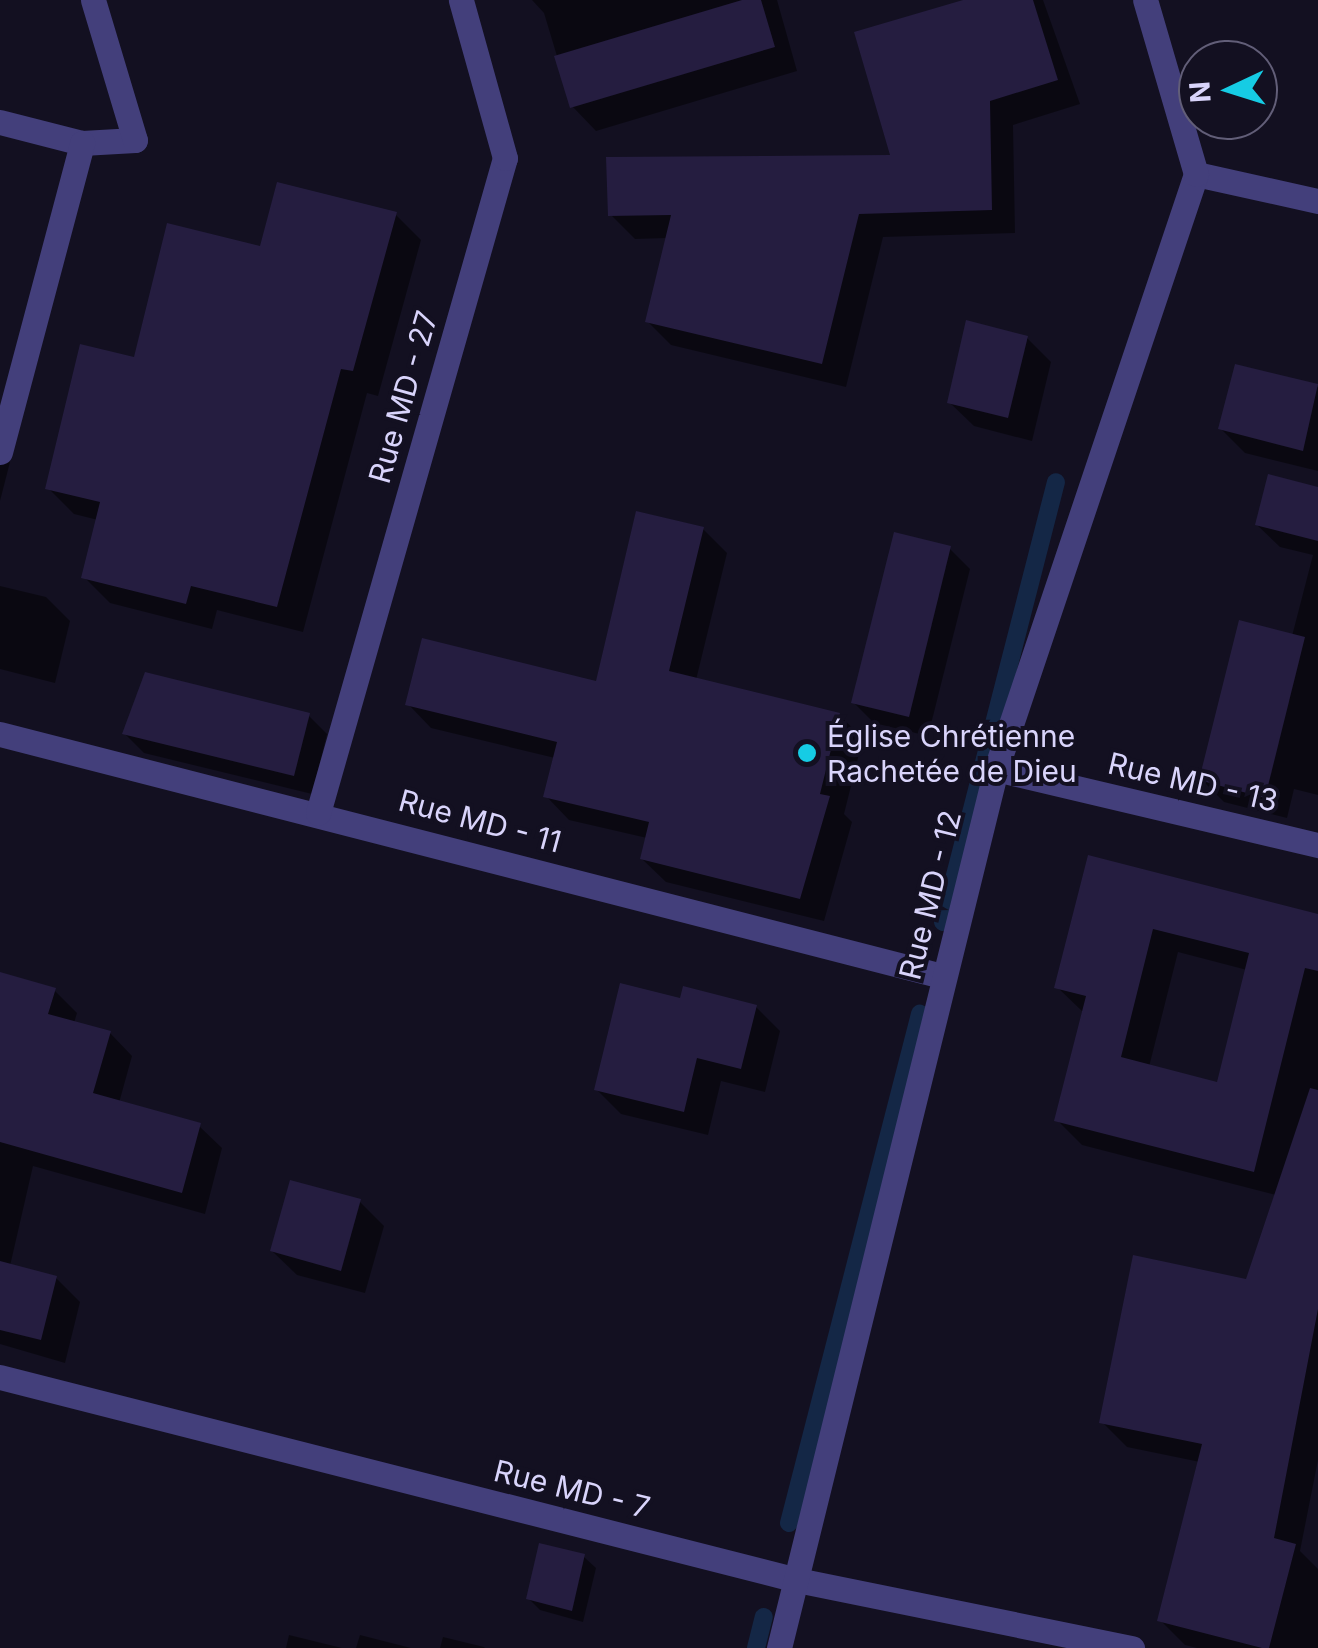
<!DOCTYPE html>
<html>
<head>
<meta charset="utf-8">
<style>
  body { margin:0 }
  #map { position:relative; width:1318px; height:1648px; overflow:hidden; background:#131021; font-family:Inter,sans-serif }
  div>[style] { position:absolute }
  .shadow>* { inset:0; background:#0007 }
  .stream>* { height:18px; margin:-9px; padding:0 9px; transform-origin:9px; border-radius:9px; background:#142746 }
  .building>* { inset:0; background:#251d40 }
  .street>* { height:25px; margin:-12.5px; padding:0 12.5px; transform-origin:12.5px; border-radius:12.5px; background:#433f7b }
  .dots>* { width:28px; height:28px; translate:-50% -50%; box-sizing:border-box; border:5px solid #131021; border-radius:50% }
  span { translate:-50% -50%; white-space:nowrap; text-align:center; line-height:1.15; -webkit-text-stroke:8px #131021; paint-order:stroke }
  .street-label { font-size:30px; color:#d9d4fb }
  .poi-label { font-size:30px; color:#d9d4fb }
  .left { translate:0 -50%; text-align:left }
  .north { position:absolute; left:1178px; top:40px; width:100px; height:100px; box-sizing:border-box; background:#131021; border:2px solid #625e78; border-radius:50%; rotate:266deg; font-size:28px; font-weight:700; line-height:40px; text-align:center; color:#d9d4fb }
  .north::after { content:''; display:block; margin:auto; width:35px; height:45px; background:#16cce4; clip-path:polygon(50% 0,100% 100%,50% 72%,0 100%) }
</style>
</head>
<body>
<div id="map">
  <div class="shadow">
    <div style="clip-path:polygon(532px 0,777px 0,797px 71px,596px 131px,572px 106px,544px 13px)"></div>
    <div style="clip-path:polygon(972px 0,1043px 0,1080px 104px,1013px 125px,1015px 233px,883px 237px,846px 387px,671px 345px,647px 321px,667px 238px,635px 239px,611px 215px,894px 158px)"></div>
    <div style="clip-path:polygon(395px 214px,421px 240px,378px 396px,367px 393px,303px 632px,217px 610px,212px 629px,110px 603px,84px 577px,98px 520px,74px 514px,48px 488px,136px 360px,262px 249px)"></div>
    <div style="clip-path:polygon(1027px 338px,1051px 362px,1032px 441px,974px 426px,949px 402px)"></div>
    <div style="clip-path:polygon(1236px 367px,1318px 387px,1318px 471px,1245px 453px,1221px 429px)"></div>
    <div style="clip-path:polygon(0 452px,10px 462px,0 501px)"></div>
    <div style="clip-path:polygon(1318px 489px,1318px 795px,1294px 789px,1287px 818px,1224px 802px,1202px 780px,1292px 636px,1313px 555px,1280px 547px,1257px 525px)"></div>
    <div style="clip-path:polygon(703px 529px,727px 553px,696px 680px,839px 715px,863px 738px,844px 814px,852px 822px,824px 921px,666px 882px,642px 859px,647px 838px,569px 820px,546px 796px,555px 758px,431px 728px,408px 704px,597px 684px)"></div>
    <div style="clip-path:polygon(949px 548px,970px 569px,928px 736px,874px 723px,854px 703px)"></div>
    <div style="clip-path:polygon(0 586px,46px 597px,70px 621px,55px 683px,0 669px)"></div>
    <div style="clip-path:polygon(308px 715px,327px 734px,312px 794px,144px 753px,125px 734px)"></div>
    <div style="clip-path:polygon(evenodd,1090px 858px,1318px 917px,1318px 1460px,1300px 1551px,1318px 1569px,1318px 1648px,1197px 1648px,1185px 1645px,1160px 1620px,1200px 1462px,1127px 1447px,1102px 1422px,1247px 1282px,1276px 1195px,1082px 1145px,1057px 1120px,1084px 1013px,1057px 987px,1090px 858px,1178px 952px,1247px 970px,1219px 1085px,1149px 1067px,1178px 952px)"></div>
    <div style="clip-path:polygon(0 974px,54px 990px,77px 1013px,74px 1023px,110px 1033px,132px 1056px,119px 1103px,199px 1126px,222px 1148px,205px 1214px,33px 1166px,10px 1266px,56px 1278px,80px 1302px,65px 1363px,0 1344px)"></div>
    <div style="clip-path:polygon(682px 1001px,756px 1007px,780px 1031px,765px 1092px,721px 1081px,708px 1135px,621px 1114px,596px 1089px)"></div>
    <div style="clip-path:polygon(360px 1202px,384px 1226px,365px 1293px,297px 1275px,272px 1251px)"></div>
    <div style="clip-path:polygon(584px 1557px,596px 1568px,583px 1622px,540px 1610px,528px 1598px)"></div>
    <div style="clip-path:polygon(289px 1635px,342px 1648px,286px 1648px)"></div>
    <div style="clip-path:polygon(360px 1635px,411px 1648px,356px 1648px)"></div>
    <div style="clip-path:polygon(443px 1637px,484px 1647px,485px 1648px,440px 1648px)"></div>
  </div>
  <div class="stream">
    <div style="left:943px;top:922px;width:454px;rotate:-75.6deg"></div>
    <div style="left:789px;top:1523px;width:526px;rotate:-75.57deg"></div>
    <div style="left:756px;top:1648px;width:32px;rotate:-76deg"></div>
  </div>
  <div class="building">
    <div style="clip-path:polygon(742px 0,761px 0,775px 47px,570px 108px,554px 56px)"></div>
    <div style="clip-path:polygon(963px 0,1033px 0,1058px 80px,990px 101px,992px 210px,859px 214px,822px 364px,645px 322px,671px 215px,608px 216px,606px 157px,890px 155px,854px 32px)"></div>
    <div style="clip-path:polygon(277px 182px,397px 212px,353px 371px,341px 369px,277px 607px,191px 586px,186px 604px,81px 578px,100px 502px,45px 489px,80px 344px,134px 357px,167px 223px,260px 246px)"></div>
    <div style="clip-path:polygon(966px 320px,1028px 336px,1008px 418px,947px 403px)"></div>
    <div style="clip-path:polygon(1235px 364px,1318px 384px,1303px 451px,1218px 429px)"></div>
    <div style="clip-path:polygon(1268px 474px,1318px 487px,1318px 541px,1255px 525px)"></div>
    <div style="clip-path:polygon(636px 511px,704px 527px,669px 671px,840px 713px,820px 794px,830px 796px,800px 899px,640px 859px,649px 822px,543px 797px,557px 742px,405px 705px,422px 638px,596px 681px)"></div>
    <div style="clip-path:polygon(894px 532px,951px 546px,909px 717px,851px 703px)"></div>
    <div style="clip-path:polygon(1239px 620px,1305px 637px,1265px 798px,1199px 780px)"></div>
    <div style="clip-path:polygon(145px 672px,310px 713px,294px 776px,122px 734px)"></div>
    <div style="clip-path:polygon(evenodd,1088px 855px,1318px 914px,1318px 971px,1305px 968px,1254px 1172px,1054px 1121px,1086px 996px,1054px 988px,1088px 855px,1153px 929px,1249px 953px,1217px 1082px,1121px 1057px,1153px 929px)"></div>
    <div style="clip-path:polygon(0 972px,56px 988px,48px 1014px,111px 1031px,93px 1093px,201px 1123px,182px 1193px,0 1142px)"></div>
    <div style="clip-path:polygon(620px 983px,680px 998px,683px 986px,757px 1005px,741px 1069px,697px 1058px,684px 1112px,594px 1090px)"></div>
    <div style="clip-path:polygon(1310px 1088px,1318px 1090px,1318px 1309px,1274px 1538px,1296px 1544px,1269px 1648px,1262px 1648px,1157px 1621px,1202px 1444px,1099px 1423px,1133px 1255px,1246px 1279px)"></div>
    <div style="clip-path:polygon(290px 1180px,361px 1199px,341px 1271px,270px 1251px)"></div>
    <div style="clip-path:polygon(0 1261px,57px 1276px,41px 1340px,0 1330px)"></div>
    <div style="clip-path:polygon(539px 1543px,585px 1554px,572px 1611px,526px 1599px)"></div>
  </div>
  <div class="street">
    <div style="left:0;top:122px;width:85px;rotate:14.4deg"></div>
    <div style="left:82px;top:143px;width:53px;rotate:-3.2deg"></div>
    <div style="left:135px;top:140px;width:146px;rotate:-106.7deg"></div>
    <div style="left:1196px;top:174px;width:125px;rotate:12.5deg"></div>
    <div style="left:0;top:452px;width:320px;rotate:-75.1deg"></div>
    <div style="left:0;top:734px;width:973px;rotate:14.41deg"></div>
    <div style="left:996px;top:769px;width:331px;rotate:13.3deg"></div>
    <div style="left:318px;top:813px;width:681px;rotate:-74.07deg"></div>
    <div style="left:505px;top:158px;width:164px;rotate:-105.6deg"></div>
    <div style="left:0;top:1377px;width:822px;rotate:14.29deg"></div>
    <div style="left:797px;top:1580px;width:342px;rotate:11.5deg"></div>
    <div style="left:779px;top:1648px;width:905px;rotate:-76.13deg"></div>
    <div style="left:996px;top:769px;width:628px;rotate:-71.42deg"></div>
    <div style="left:1196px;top:174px;width:181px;rotate:-106.3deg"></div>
  </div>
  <div class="dots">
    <div style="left:807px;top:753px;background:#16cce4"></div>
  </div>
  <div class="street-label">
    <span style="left:403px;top:397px;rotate:-74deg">Rue MD - 27</span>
    <span style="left:1193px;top:782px;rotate:13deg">Rue MD - 13</span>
    <span style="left:480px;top:821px;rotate:15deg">Rue MD - 11</span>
    <span style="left:930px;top:895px;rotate:-76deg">Rue MD - 12</span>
    <span style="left:572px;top:1489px;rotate:14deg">Rue MD - 7</span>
  </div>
  <div class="poi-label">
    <span class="left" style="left:827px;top:753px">Église Chrétienne<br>Rachetée de Dieu</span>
  </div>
  <div class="north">N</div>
</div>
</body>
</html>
